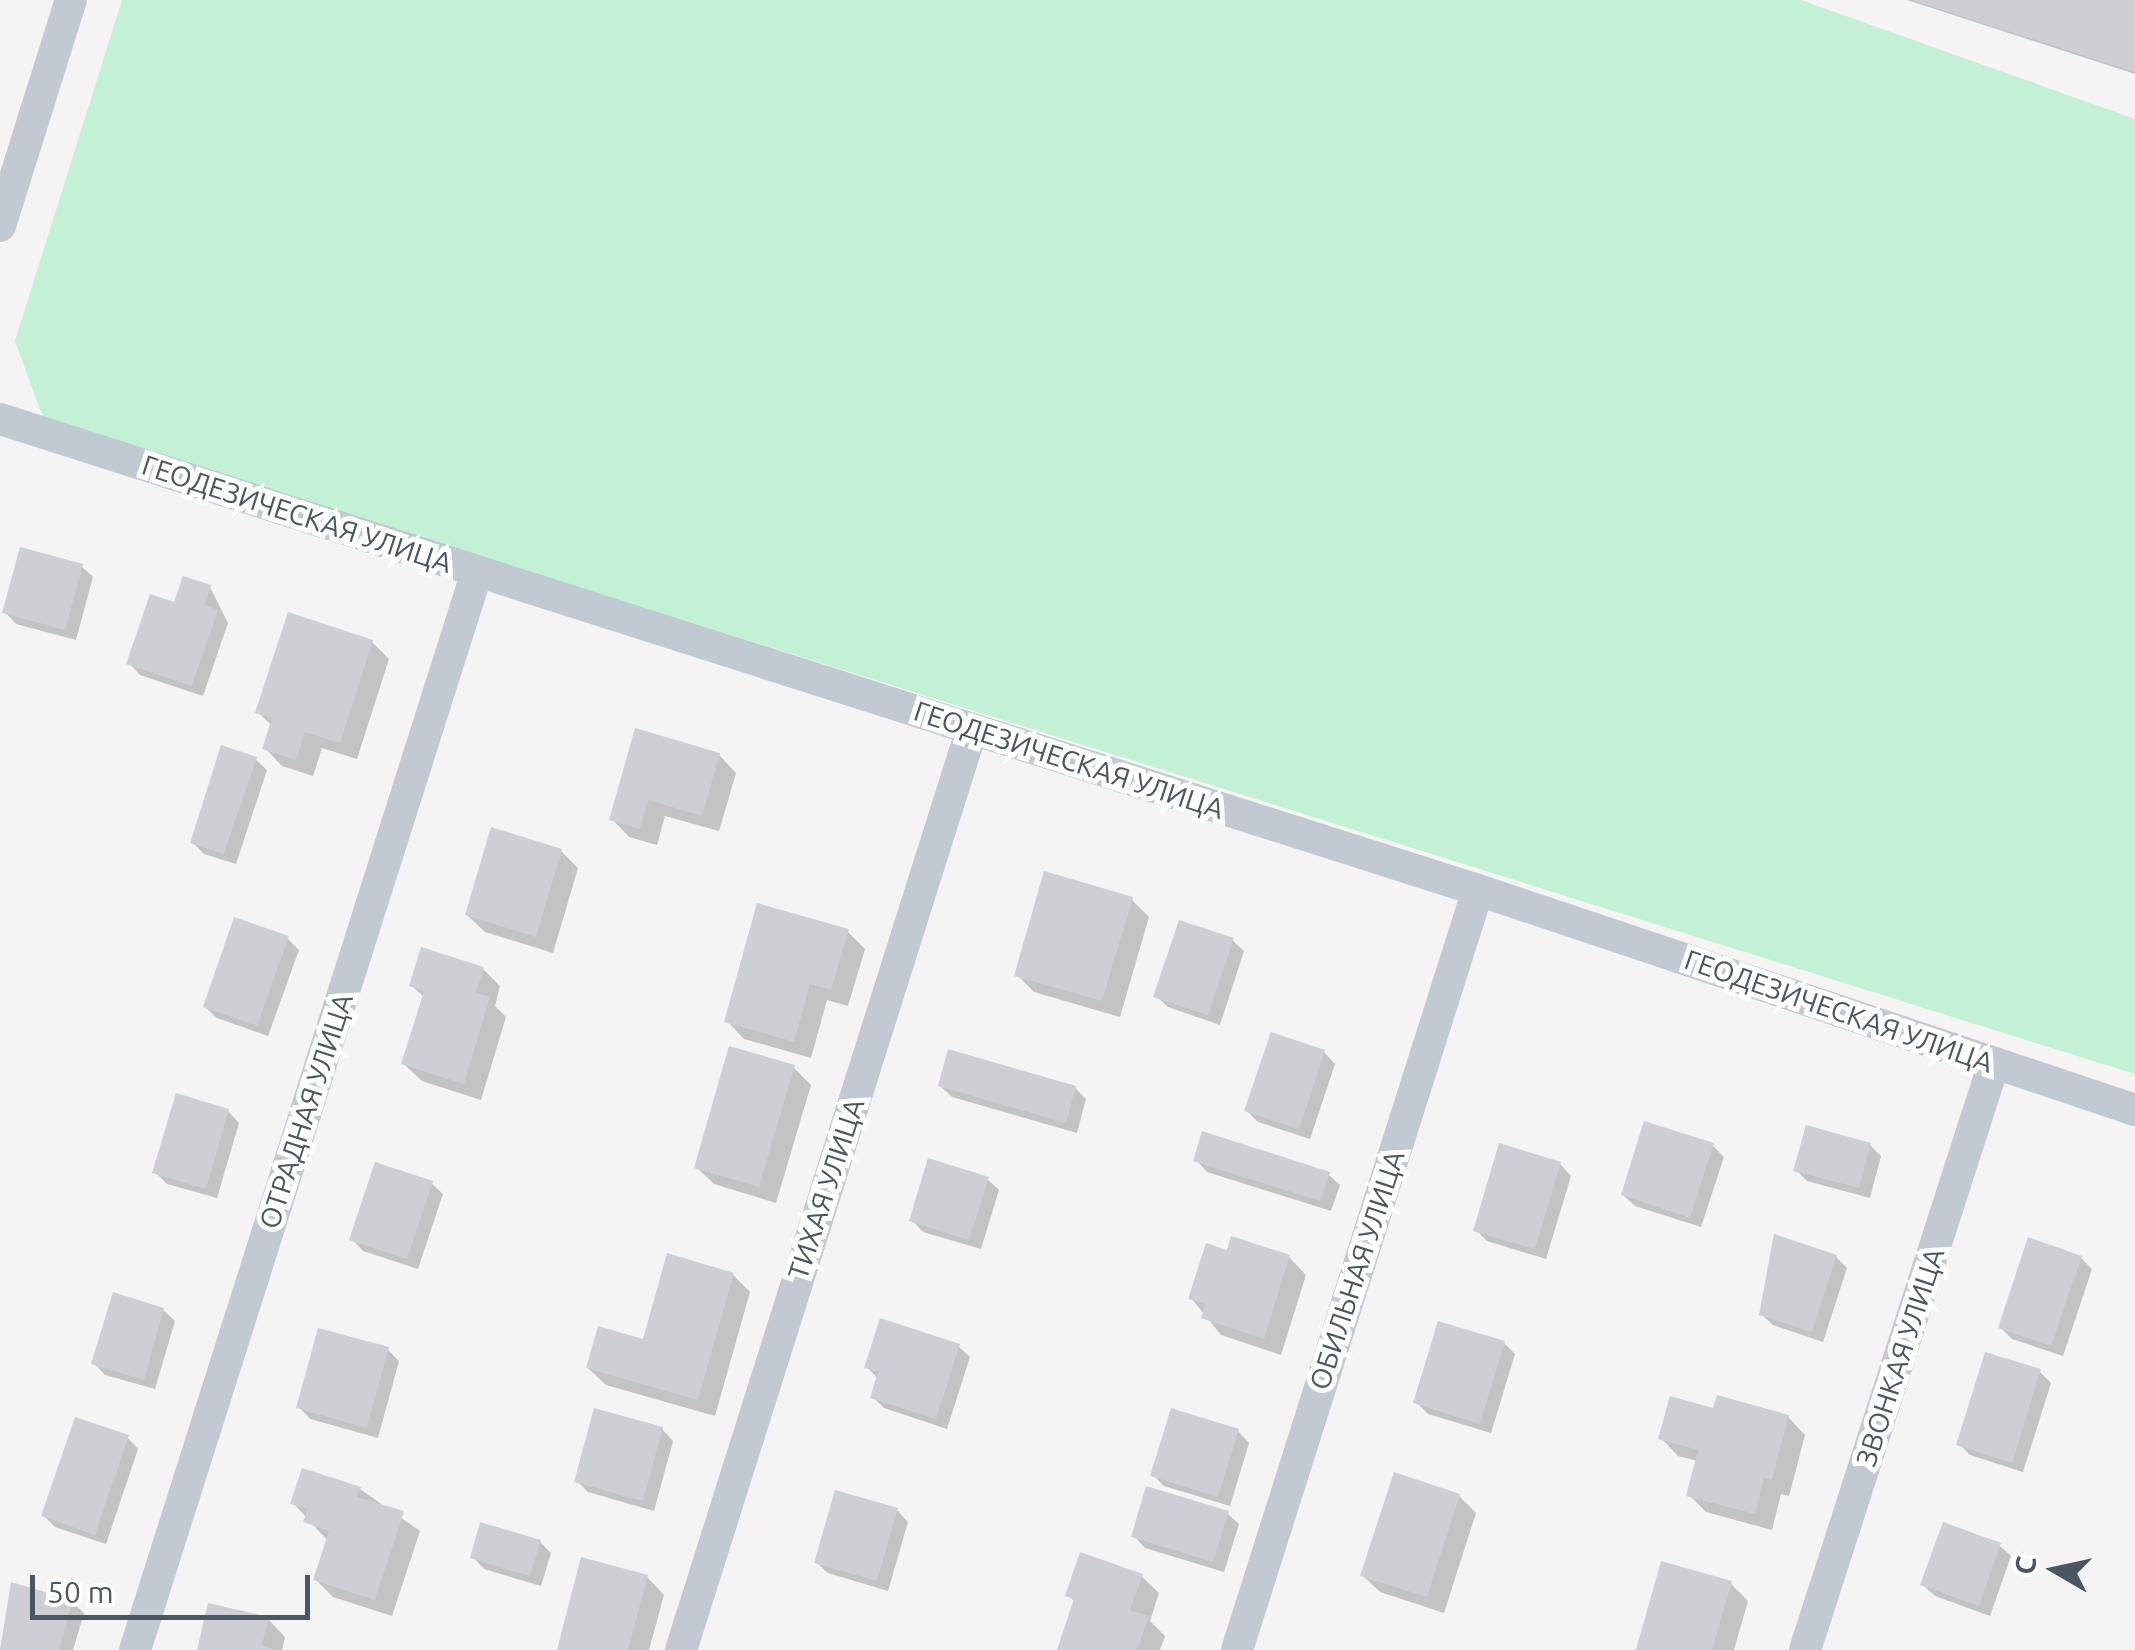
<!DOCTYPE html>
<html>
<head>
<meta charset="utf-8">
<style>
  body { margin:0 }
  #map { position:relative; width:2135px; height:1650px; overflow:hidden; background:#f5f3f3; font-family:Ubuntu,sans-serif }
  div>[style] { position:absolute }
  .green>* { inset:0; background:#c3f1d5 }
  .shadow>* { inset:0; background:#0003 }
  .building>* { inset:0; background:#cdcfd5 }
  .street>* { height:32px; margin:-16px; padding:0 16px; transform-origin:16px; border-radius:16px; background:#c1cad2 }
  span { translate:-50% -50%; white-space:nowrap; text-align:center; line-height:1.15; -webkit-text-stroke:10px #fff; paint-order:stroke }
  .street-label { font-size:28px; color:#4a5661 }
  .north { position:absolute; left:2005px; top:1520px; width:100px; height:100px; -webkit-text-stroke:8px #fff; paint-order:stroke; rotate:279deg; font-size:28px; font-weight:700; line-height:40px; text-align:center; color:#4a5661 }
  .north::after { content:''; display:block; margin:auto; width:35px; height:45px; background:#4a5661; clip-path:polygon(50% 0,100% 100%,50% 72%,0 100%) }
  .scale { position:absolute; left:30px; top:1575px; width:280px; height:45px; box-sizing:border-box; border:5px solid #4a5661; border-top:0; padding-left:12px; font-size:30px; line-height:35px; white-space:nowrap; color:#4a5661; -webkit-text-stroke:8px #fff; paint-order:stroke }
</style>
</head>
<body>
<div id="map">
  <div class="green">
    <div style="clip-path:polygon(122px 0,1801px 0,2135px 119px,2135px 1074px,44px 420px,15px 341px)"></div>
  </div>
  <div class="shadow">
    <div style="clip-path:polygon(1907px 0,2135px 0,2135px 74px)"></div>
    <div style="clip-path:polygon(81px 566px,93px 577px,76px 640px,16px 624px,5px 612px)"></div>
    <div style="clip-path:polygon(210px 587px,228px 623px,203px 696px,140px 675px,129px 663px,176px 605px)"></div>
    <div style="clip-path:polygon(372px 642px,389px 659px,357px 759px,322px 748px,313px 776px,282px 766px,265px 748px,272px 726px,258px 712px)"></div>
    <div style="clip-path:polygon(719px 755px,736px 773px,719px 831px,665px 816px,657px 845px,629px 837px,612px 819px)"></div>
    <div style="clip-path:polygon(255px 759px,267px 770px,236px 864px,204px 854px,192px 842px)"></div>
    <div style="clip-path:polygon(561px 851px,578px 868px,553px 953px,485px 932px,467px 915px)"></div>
    <div style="clip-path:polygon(1131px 899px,1149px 917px,1120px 1017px,1034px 992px,1017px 975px)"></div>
    <div style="clip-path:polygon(847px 931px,865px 949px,848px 1006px,827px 1000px,811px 1058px,744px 1039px,727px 1021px)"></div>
    <div style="clip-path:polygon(287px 938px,299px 950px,268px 1036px,217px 1018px,205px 1007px)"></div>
    <div style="clip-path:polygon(1232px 940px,1244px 951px,1220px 1025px,1168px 1007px,1156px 996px)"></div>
    <div style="clip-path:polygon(483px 969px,500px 986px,495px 1006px,506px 1017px,481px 1100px,422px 1081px,404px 1064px,425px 998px,412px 986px)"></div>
    <div style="clip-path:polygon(1324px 1052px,1335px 1064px,1310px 1139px,1258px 1122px,1247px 1111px)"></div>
    <div style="clip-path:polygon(794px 1068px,811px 1085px,776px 1203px,714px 1184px,696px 1167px)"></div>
    <div style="clip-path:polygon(940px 1086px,1075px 1088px,1086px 1099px,1077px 1133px,952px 1097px)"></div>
    <div style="clip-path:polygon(228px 1111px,239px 1123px,217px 1198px,167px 1184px,155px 1172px)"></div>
    <div style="clip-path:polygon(1870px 1145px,1881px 1156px,1870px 1198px,1807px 1181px,1796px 1170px)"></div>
    <div style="clip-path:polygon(1713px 1146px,1724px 1157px,1701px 1227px,1635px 1206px,1623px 1195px)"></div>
    <div style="clip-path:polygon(1196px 1160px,1328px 1174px,1340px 1185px,1331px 1211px,1207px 1172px)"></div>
    <div style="clip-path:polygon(1560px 1164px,1571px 1176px,1546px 1259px,1487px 1241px,1476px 1230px)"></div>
    <div style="clip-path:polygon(987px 1179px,999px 1190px,981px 1249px,923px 1232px,912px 1220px)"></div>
    <div style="clip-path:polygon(431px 1183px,443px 1194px,418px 1269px,363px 1251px,352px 1239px)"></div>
    <div style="clip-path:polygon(1776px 1238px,1836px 1257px,1847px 1268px,1823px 1342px,1773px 1325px,1761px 1314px)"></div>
    <div style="clip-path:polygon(1228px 1253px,1289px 1257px,1306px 1275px,1281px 1355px,1221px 1335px,1191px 1298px)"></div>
    <div style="clip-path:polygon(2081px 1258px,2092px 1269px,2063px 1356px,2012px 1339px,2001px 1328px)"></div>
    <div style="clip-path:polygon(733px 1275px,750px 1292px,715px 1416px,606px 1385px,588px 1368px,645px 1342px)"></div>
    <div style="clip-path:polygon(163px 1310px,175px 1321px,155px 1389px,105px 1375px,94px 1363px)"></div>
    <div style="clip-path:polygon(1504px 1343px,1515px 1354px,1491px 1433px,1428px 1414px,1416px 1402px)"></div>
    <div style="clip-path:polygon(958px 1346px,970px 1357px,947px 1429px,884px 1408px,873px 1397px,878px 1379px,867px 1367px)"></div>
    <div style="clip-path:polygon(388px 1350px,399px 1361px,378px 1438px,310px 1419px,299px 1407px)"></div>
    <div style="clip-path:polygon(2040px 1372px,2051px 1383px,2023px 1472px,1970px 1455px,1959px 1444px)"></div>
    <div style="clip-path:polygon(1715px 1411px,1788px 1417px,1805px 1435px,1789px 1496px,1781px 1494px,1772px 1530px,1706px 1512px,1689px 1495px,1698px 1461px,1678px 1456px,1661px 1438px)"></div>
    <div style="clip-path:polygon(662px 1429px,673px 1441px,654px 1511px,588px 1492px,577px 1481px)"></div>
    <div style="clip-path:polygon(1238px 1431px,1249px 1443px,1230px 1506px,1164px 1486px,1153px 1475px)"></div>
    <div style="clip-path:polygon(127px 1437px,138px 1449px,106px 1544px,55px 1527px,44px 1516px)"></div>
    <div style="clip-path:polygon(360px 1489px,420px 1531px,392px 1616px,333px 1597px,316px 1580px,328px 1541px,293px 1503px)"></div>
    <div style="clip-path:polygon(1459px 1496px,1476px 1513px,1444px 1613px,1380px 1592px,1362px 1575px)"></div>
    <div style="clip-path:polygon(897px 1510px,908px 1522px,888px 1591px,828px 1573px,816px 1562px)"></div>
    <div style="clip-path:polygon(1227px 1513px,1239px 1524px,1224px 1572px,1145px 1548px,1134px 1536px)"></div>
    <div style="clip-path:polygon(540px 1542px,551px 1553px,541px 1586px,484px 1569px,473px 1557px)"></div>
    <div style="clip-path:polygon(1999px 1545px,2011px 1556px,1990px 1616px,1935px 1596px,1923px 1585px)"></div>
    <div style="clip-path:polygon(1141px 1576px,1159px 1593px,1150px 1621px,1165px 1636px,1160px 1650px,1059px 1650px,1076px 1603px,1068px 1595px)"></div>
    <div style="clip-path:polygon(647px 1577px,664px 1595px,649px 1650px,559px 1650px)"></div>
    <div style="clip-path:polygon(1730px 1583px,1748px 1601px,1734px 1650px,1639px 1650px)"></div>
    <div style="clip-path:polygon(13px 1585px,72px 1602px,84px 1613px,73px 1650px,0 1650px)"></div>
    <div style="clip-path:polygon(268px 1619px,285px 1637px,282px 1650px,200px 1650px)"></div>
  </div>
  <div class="building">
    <div style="clip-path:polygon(1915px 0,2135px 0,2135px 72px,1914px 1px)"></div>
    <div style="clip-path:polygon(20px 547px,83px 564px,65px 630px,2px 613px)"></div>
    <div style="clip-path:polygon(183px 576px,211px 585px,205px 605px,218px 610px,192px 686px,126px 664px,150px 594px,174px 602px)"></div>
    <div style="clip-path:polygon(288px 612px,373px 640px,340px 743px,305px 732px,296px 760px,262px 749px,272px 718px,255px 713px)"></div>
    <div style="clip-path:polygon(635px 728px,720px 753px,702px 816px,648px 800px,640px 829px,609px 820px)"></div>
    <div style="clip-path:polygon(221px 745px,257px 757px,224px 854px,190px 843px)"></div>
    <div style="clip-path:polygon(491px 827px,562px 849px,536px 937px,465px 915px)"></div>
    <div style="clip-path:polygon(1044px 871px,1133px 897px,1102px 1001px,1014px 976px)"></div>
    <div style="clip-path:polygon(757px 903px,849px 929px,831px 990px,810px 984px,794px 1042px,724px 1022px)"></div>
    <div style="clip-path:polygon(234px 917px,289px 936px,257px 1026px,203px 1007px)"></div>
    <div style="clip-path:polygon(1179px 920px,1234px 938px,1208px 1015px,1153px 997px)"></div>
    <div style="clip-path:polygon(421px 947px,484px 967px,476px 993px,490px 997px,464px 1084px,401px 1064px,424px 991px,409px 986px)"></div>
    <div style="clip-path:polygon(1271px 1032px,1325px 1050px,1299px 1129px,1244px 1111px)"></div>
    <div style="clip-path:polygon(729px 1046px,795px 1065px,759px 1187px,694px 1168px)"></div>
    <div style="clip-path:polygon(948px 1049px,1076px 1086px,1066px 1123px,938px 1086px)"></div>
    <div style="clip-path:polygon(176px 1093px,229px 1109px,206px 1189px,152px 1173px)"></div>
    <div style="clip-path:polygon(1644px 1121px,1714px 1143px,1690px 1218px,1621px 1195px)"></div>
    <div style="clip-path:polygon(1806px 1125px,1871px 1143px,1859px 1188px,1793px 1171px)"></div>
    <div style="clip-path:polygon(1202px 1131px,1330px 1172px,1320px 1201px,1193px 1161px)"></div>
    <div style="clip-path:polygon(1499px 1143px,1561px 1162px,1535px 1249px,1473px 1231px)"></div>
    <div style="clip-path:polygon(928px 1158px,989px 1177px,969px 1240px,909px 1221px)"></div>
    <div style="clip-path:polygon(375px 1162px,433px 1181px,407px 1259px,349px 1240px)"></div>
    <div style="clip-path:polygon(1774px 1234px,1837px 1255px,1812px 1332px,1759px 1315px)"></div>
    <div style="clip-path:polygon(1231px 1236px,1290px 1255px,1264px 1339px,1201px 1318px,1205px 1304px,1188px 1299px,1206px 1243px,1227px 1250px)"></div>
    <div style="clip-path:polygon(2028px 1237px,2082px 1256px,2051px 1346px,1998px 1328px)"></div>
    <div style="clip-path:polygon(667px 1253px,734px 1273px,698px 1400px,586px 1368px,598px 1326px,643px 1339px)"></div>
    <div style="clip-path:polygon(113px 1292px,164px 1308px,144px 1380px,91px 1364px)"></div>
    <div style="clip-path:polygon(880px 1318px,960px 1344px,936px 1419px,870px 1398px,878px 1372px,864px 1368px)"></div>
    <div style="clip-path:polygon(1438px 1321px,1505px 1341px,1480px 1424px,1413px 1403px)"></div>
    <div style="clip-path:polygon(318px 1328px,389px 1347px,367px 1428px,296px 1408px)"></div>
    <div style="clip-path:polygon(1985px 1352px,2041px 1369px,2012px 1463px,1956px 1445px)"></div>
    <div style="clip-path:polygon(1717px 1395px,1789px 1415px,1772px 1480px,1764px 1478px,1755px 1514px,1686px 1496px,1698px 1450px,1658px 1439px,1670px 1396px,1713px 1408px)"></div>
    <div style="clip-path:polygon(594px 1408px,663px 1427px,643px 1501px,574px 1482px)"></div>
    <div style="clip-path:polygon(1171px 1408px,1239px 1429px,1218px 1497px,1150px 1476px)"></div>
    <div style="clip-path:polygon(75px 1417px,129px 1435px,95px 1535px,41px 1516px)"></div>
    <div style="clip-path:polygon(302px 1468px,361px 1487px,357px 1497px,404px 1511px,375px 1600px,313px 1580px,329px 1531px,303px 1522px,308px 1509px,290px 1504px)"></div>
    <div style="clip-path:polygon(1394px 1472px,1460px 1494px,1427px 1597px,1360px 1576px)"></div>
    <div style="clip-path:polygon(1146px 1486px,1229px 1511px,1213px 1562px,1131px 1537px)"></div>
    <div style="clip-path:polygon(835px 1490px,898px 1508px,877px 1581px,814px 1563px)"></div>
    <div style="clip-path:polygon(480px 1522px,541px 1540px,530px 1576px,470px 1558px)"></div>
    <div style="clip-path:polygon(1943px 1522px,2001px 1543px,1979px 1606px,1920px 1585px)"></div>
    <div style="clip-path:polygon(1080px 1552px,1143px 1574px,1130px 1610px,1149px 1616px,1137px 1650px,1057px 1650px,1074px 1599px,1065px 1596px)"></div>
    <div style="clip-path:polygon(581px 1557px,648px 1575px,628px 1650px,557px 1650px)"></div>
    <div style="clip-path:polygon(1661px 1561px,1732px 1581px,1712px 1650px,1636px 1650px)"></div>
    <div style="clip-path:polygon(11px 1582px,73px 1600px,59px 1650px,0 1650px)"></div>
    <div style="clip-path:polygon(208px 1603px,269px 1617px,262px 1645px,275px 1650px,197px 1650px)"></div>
  </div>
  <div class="street">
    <div style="left:0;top:226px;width:237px;rotate:-72.6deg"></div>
    <div style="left:0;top:419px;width:1551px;rotate:17.68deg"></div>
    <div style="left:1478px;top:890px;width:693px;rotate:18.51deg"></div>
    <div style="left:135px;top:1650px;width:1131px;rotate:-72.4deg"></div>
    <div style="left:681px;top:1650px;width:966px;rotate:-72.47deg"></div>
    <div style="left:1237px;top:1650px;width:797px;rotate:-72.41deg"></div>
    <div style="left:1805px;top:1650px;width:617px;rotate:-72.15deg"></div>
  </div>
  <div class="street-label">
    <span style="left:297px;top:514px;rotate:18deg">ГЕОДЕЗИЧЕСКАЯ УЛИЦА</span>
    <span style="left:1069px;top:760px;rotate:18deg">ГЕОДЕЗИЧЕСКАЯ УЛИЦА</span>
    <span style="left:1839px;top:1011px;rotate:19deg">ГЕОДЕЗИЧЕСКАЯ УЛИЦА</span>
    <span style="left:306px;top:1111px;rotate:-72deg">ОТРАДНАЯ УЛИЦА</span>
    <span style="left:826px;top:1189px;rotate:-72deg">ТИХАЯ УЛИЦА</span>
    <span style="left:1357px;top:1270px;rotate:-72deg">ОБИЛЬНАЯ УЛИЦА</span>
    <span style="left:1900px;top:1357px;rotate:-72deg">ЗВОНКАЯ УЛИЦА</span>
  </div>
  <div class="north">С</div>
  <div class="scale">50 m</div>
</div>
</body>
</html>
